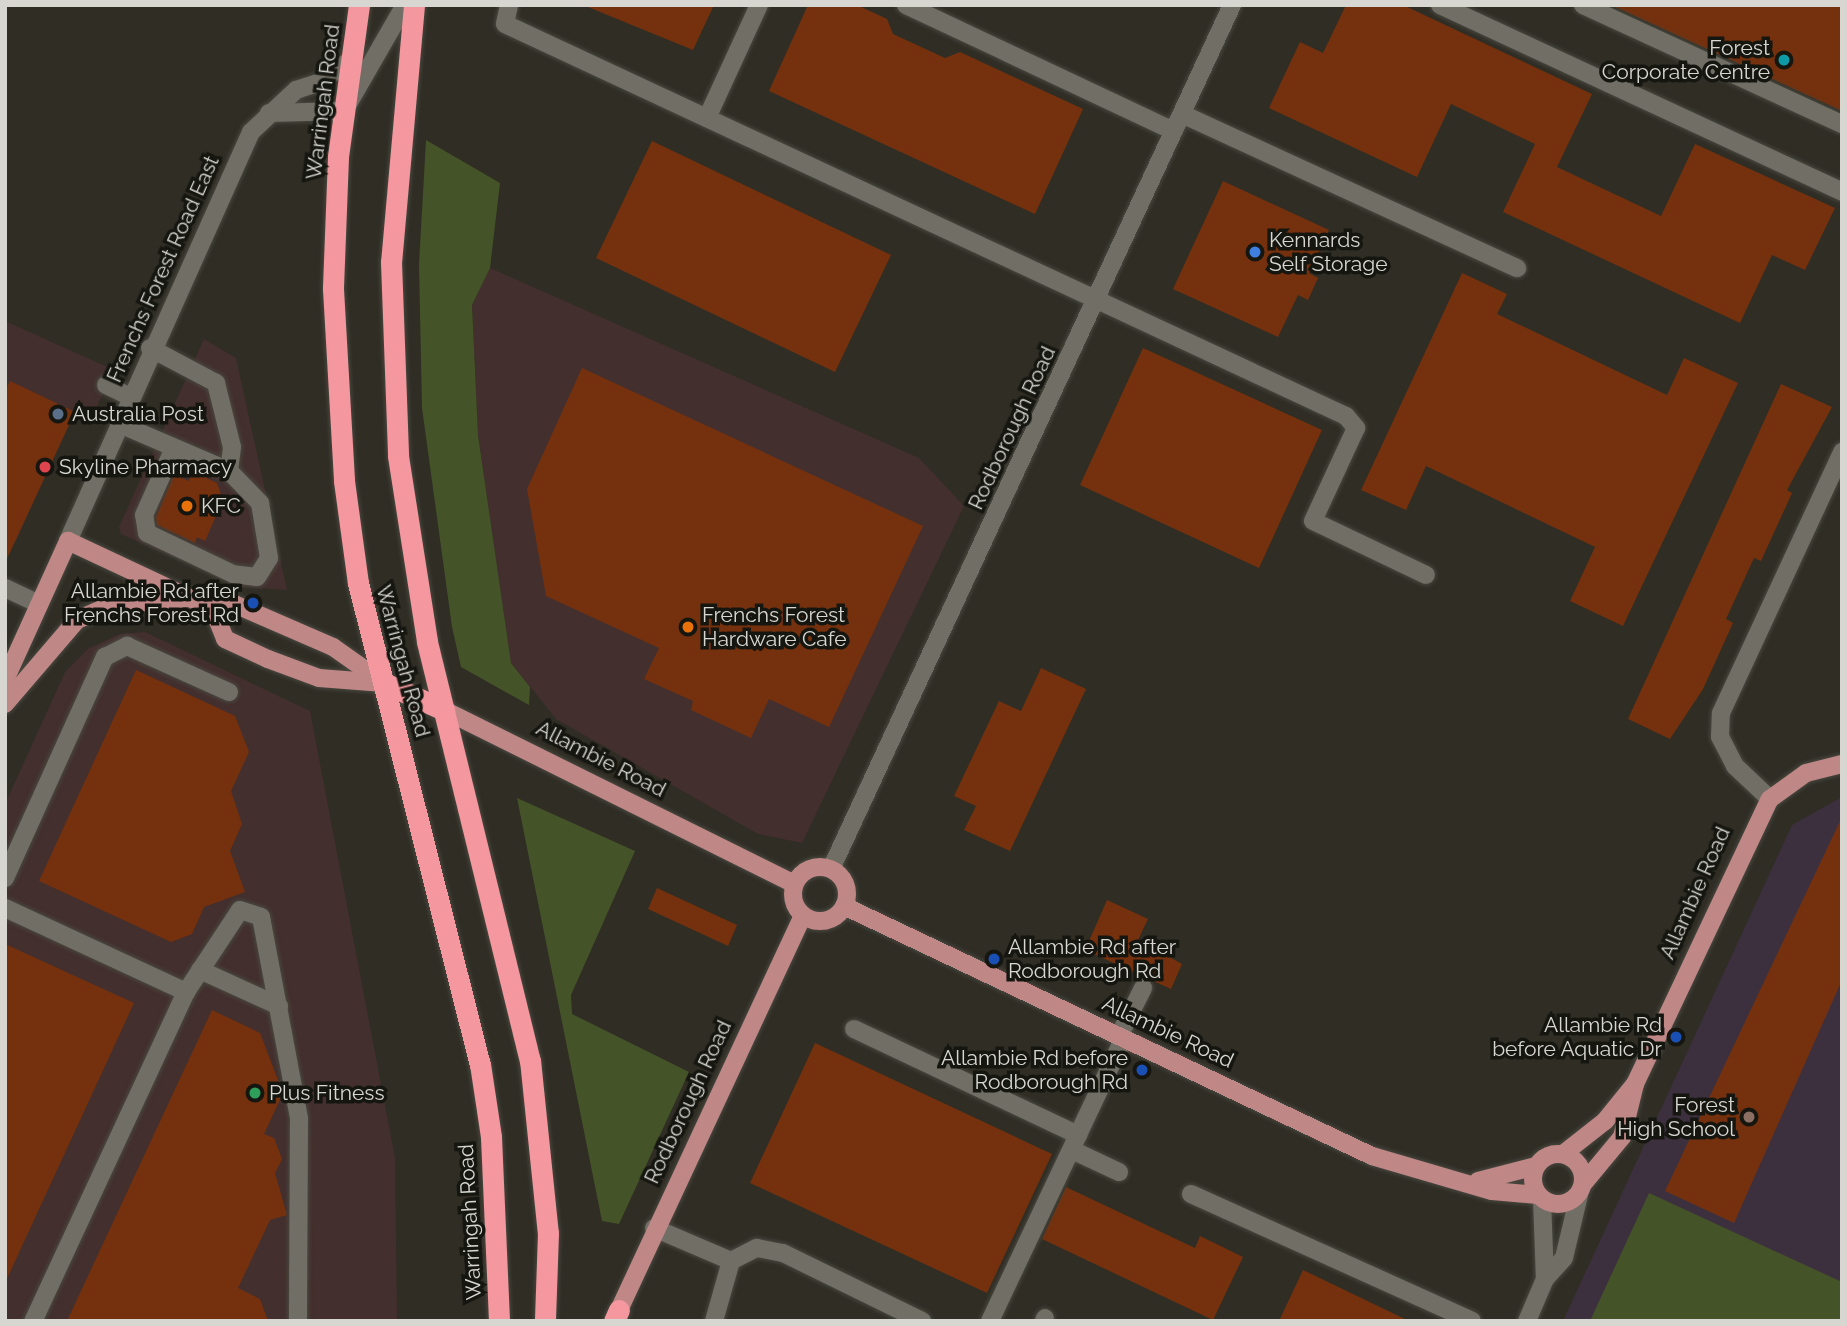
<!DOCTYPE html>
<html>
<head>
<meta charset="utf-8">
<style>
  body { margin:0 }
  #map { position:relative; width:1847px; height:1326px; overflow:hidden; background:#2f2d24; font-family:Raleway,sans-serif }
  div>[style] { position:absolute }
  .commercial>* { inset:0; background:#432f2d }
  .education>* { inset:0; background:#3c303e }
  .green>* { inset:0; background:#455328 }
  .building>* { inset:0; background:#75310e }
  .roads { filter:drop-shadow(0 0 2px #494840) drop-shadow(0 0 2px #494840) }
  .minor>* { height:18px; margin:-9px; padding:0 9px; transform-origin:9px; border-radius:9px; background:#716f65 }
  .major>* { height:18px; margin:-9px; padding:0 9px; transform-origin:9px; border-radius:9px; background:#c08787 }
  .major>.ring { margin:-9px; padding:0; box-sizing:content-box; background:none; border:18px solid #c08787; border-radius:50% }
  .highway>* { height:21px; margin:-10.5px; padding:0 10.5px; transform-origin:10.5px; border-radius:10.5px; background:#f4979e }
  .dots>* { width:19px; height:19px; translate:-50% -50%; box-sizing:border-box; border:4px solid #161611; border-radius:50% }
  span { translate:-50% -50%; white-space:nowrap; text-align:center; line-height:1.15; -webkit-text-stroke:7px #161611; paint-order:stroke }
  .poi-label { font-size:21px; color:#d7d6d0 }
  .right { translate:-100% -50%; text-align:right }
  .left { translate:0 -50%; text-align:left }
  .street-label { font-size:21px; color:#d7d6d0 }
  .frame { position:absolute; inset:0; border:7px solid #d7d6d0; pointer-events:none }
</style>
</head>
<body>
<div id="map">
  <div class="commercial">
    <div style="clip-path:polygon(490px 268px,919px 458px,964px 506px,802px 843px,758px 834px,556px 719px,511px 663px,478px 435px,472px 305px)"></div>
    <div style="clip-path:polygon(5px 321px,114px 370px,91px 419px,75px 412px,15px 543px,5px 546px)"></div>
    <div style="clip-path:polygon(204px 339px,236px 358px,287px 590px,240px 587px,121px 534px,119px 527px)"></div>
    <div style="clip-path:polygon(145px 632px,310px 711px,395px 1158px,397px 1321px,5px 1321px,5px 804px,65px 672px,89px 648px,120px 634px)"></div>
  </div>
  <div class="education">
    <div style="clip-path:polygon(1842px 797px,1842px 1321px,1563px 1321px,1792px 825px)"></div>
  </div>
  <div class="green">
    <div style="clip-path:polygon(426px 140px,500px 183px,490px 268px,472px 305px,478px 435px,511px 663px,530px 687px,529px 705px,461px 667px,452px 627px,422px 408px,419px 264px)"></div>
    <div style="clip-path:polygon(517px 798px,635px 851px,571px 995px,572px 1014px,689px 1072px,619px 1224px,602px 1221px)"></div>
    <div style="clip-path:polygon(1649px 1193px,1842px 1282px,1842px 1321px,1590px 1321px)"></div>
  </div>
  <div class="building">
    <div style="clip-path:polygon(583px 5px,714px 5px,693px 50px)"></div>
    <div style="clip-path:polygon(808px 5px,857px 5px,887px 19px,893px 34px,945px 58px,960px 52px,1083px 109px,1035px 214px,769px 91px)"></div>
    <div style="clip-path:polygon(1346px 5px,1403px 5px,1592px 94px,1557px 167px,1661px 216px,1695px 144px,1835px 208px,1805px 270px,1772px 255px,1740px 323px,1503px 212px,1535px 144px,1451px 104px,1417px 177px,1269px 108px,1300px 42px,1323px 53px)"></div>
    <div style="clip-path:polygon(1611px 5px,1842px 5px,1842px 111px)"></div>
    <div style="clip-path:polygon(652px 141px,891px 255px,835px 372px,596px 258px)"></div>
    <div style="clip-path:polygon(1223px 181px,1329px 230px,1309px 273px,1318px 278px,1308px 300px,1298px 295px,1278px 337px,1173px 289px)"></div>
    <div style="clip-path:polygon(1462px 273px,1507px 294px,1497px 314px,1667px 395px,1684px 358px,1738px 383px,1623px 626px,1570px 601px,1595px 547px,1426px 466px,1406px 510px,1361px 490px)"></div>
    <div style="clip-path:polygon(1143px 348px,1322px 430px,1259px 568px,1080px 485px)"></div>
    <div style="clip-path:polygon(582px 368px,923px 526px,829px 727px,769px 699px,751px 738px,691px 710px,693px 701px,644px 679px,659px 648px,546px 596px,527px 489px)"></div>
    <div style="clip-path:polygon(10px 381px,75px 412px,5px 563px,5px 392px)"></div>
    <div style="clip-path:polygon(1781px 384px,1832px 407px,1787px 490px,1792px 493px,1761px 561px,1754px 558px,1726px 619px,1733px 623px,1703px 689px,1670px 739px,1628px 719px)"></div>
    <div style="clip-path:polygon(193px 472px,217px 483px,223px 500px,205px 541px,197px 537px,195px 543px,157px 525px,156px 517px,174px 475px,189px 481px)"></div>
    <div style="clip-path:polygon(1041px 668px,1086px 689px,1010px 851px,964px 830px,976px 806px,954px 796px,999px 701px,1021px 711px)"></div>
    <div style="clip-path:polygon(136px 670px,235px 716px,249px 752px,231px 791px,242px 824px,230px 851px,245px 892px,204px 907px,192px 934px,171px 942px,39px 881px)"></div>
    <div style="clip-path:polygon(1842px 817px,1842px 980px,1734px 1223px,1665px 1191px)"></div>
    <div style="clip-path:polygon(657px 888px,737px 925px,728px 946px,648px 909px)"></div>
    <div style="clip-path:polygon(1107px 900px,1148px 919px,1138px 940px,1182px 964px,1171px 989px,1085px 950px)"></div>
    <div style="clip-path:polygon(5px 944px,134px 1003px,5px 1283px)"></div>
    <div style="clip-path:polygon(212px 1010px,260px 1033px,283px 1093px,264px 1134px,274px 1138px,282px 1159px,275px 1173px,287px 1215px,270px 1220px,238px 1288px,260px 1299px,268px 1321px,67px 1321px)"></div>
    <div style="clip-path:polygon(815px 1043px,1052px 1154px,987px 1293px,750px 1183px)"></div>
    <div style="clip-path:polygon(1066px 1187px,1195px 1248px,1200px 1236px,1243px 1257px,1213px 1320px,1042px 1239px)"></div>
    <div style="clip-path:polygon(1303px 1270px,1409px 1321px,1279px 1321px)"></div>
  </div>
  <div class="roads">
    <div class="minor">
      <div style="left:509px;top:5px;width:19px;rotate:102deg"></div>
      <div style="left:505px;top:24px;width:928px;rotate:24.99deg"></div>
      <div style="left:1346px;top:416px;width:16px;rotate:50deg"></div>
      <div style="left:1356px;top:428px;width:102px;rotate:114.8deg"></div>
      <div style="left:1313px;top:521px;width:125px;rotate:25.5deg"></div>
      <div style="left:906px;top:5px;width:296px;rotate:25.2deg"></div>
      <div style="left:1440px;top:5px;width:443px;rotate:24.9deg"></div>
      <div style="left:1583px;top:5px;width:285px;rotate:24.7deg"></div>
      <div style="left:269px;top:113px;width:75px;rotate:-1.5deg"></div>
      <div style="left:344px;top:111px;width:122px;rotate:-60.1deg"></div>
      <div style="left:1182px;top:114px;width:369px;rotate:24.7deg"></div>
      <div style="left:707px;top:118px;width:124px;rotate:-65.3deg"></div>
      <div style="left:150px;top:348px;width:75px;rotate:27.9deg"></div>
      <div style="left:216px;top:383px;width:66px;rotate:76deg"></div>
      <div style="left:232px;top:447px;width:24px;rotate:97deg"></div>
      <div style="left:229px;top:471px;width:45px;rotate:45.9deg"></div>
      <div style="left:260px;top:503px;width:56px;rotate:80.7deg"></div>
      <div style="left:269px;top:558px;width:22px;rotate:122deg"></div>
      <div style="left:257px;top:577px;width:24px;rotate:-173deg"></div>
      <div style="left:233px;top:574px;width:95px;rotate:-154.5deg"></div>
      <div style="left:147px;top:533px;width:18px;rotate:-99deg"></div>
      <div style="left:144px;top:515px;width:73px;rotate:-65.9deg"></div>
      <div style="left:106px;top:385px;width:28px;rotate:26deg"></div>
      <div style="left:122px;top:425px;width:116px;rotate:23.3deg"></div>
      <div style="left:68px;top:541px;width:448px;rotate:-65.9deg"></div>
      <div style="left:251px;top:132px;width:62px;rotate:-43deg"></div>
      <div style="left:296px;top:90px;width:25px;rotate:-18deg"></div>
      <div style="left:320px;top:82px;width:37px;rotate:-36deg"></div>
      <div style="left:5px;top:588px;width:38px;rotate:25deg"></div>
      <div style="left:1770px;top:799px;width:48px;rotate:-136.7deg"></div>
      <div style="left:1735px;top:766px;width:33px;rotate:-117deg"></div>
      <div style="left:1720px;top:737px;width:24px;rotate:-88deg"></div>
      <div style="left:1721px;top:713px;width:288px;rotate:-65.1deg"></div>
      <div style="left:831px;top:869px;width:953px;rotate:-65.1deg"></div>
      <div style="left:5px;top:878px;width:243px;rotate:-65.7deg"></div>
      <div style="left:105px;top:657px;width:25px;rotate:-27deg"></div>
      <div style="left:127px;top:646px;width:112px;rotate:24.3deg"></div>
      <div style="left:5px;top:908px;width:200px;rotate:24.9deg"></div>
      <div style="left:186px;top:992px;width:363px;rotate:114.9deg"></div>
      <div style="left:200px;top:970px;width:87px;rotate:24.5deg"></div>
      <div style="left:186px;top:992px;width:98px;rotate:-56.6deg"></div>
      <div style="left:240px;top:910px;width:22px;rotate:18deg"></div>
      <div style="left:261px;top:917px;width:206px;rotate:79.3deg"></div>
      <div style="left:299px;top:1119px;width:202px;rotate:90.3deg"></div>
      <div style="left:854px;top:1029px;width:248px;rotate:25.3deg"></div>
      <div style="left:1119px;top:1036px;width:54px;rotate:-63.4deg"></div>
      <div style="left:1072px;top:1150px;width:52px;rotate:25.1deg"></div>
      <div style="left:1191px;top:1194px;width:308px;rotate:24.3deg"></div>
      <div style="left:1542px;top:1199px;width:80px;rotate:87.9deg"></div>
      <div style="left:654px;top:1228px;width:84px;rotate:23.2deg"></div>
      <div style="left:731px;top:1261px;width:62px;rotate:105.8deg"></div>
      <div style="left:731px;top:1261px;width:29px;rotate:-27deg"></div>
      <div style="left:757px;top:1248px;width:26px;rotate:11deg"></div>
      <div style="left:783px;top:1253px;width:155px;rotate:26.1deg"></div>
      <div style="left:990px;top:1321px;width:313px;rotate:-64.7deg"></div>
      <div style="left:1044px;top:1321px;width:3px;rotate:-72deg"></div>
      <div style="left:1527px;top:1321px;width:46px;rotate:-66.8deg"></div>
      <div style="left:1545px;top:1279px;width:28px;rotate:-48deg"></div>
      <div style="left:1564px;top:1258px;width:69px;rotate:-76.6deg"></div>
    </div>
    <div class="major">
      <div style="left:213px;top:609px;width:32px;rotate:68deg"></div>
      <div style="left:225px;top:639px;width:47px;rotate:24.9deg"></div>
      <div style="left:268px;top:659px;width:54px;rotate:20.4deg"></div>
      <div style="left:319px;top:678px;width:65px;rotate:4.4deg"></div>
      <div style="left:5px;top:680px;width:153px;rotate:-65.6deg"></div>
      <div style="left:68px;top:541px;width:160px;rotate:25.1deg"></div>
      <div style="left:213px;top:609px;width:22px;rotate:-13deg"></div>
      <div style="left:234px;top:604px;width:108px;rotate:23.5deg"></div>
      <div style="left:333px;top:647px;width:62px;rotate:35.2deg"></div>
      <div style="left:5px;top:704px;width:111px;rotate:-49.4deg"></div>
      <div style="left:77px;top:620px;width:35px;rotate:-24deg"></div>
      <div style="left:109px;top:606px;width:78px;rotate:-5.9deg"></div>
      <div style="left:444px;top:710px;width:391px;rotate:26.4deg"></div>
      <div class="ring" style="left:793px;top:867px;width:36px;height:36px"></div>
      <div style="left:844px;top:906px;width:584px;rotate:25.34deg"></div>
      <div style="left:1372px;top:1156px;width:125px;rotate:16.3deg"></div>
      <div style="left:1492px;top:1191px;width:46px;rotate:5deg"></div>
      <div class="ring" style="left:1533px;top:1154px;width:32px;height:32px"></div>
      <div style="left:1563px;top:1154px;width:53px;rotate:-38.2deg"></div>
      <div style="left:1605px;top:1121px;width:48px;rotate:-51deg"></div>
      <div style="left:1635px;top:1084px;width:315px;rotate:-64.7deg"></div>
      <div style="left:1770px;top:799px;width:44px;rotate:-35.8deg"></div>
      <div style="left:1806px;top:773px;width:37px;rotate:-14deg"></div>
      <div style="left:1478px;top:1181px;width:60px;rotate:-14.5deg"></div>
      <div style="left:1583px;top:1184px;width:61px;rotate:-50.3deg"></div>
      <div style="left:1622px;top:1137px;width:55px;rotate:-76.2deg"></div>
      <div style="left:619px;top:1310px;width:435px;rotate:-65deg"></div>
    </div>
    <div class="highway">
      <div style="left:359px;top:5px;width:153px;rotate:97.9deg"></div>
      <div style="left:338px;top:157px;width:132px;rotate:92.2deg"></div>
      <div style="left:333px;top:289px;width:192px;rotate:86.7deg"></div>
      <div style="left:344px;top:481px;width:103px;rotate:82.2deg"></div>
      <div style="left:358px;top:583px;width:496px;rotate:75.8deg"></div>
      <div style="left:480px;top:1064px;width:74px;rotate:81.4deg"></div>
      <div style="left:491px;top:1137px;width:184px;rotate:87.5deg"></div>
      <div style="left:414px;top:5px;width:258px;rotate:95.1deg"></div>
      <div style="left:391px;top:262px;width:194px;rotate:87.9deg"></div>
      <div style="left:398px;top:456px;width:188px;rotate:81.1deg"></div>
      <div style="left:427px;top:642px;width:431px;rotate:76.2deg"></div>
      <div style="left:530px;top:1060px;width:174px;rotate:84.1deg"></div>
      <div style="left:548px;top:1233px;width:88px;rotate:92deg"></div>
      <div style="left:384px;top:683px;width:66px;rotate:24.2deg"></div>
      <div style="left:614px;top:1321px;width:12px;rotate:-66deg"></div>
    </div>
  </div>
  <div class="dots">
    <div style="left:1784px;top:60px;background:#0f9aa8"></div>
    <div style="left:1255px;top:252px;background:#3f7fe0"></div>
    <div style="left:58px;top:414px;background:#5c6f8a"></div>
    <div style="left:45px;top:467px;background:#e0444e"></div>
    <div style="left:187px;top:506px;background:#e8710a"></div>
    <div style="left:253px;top:603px;background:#1a4fb4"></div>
    <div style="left:688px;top:627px;background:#e8710a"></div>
    <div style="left:994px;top:959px;background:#1a4fb4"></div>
    <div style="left:1676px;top:1037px;background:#1a4fb4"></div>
    <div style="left:1142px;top:1070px;background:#1a4fb4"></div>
    <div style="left:255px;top:1093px;background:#2e9e5b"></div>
    <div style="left:1749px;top:1117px;background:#8d6e63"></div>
  </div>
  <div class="poi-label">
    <span class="right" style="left:1770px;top:60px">Forest<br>Corporate Centre</span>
    <span class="left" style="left:1269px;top:252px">Kennards<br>Self Storage</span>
    <span class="left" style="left:72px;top:414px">Australia Post</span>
    <span class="left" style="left:59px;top:467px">Skyline Pharmacy</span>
    <span class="left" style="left:201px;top:506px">KFC</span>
    <span class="right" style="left:239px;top:603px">Allambie Rd after<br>Frenchs Forest Rd</span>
    <span class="left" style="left:702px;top:627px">Frenchs Forest<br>Hardware Cafe</span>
    <span class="left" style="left:1008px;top:959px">Allambie Rd after<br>Rodborough Rd</span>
    <span class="right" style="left:1662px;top:1037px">Allambie Rd<br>before Aquatic Dr</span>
    <span class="right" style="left:1128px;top:1070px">Allambie Rd before<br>Rodborough Rd</span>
    <span class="left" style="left:269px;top:1093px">Plus Fitness</span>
    <span class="right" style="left:1735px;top:1117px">Forest<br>High School</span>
  </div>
  <div class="street-label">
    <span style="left:323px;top:102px;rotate:-83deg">Warringah Road</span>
    <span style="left:163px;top:269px;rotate:-66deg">Frenchs Forest Road East</span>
    <span style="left:1012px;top:428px;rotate:-65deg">Rodborough Road</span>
    <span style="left:403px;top:661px;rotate:75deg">Warringah Road</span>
    <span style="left:601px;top:759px;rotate:27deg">Allambie Road</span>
    <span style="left:1695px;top:893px;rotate:-66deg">Allambie Road</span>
    <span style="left:1168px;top:1032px;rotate:25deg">Allambie Road</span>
    <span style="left:688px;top:1102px;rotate:-65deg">Rodborough Road</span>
    <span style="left:470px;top:1222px;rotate:-93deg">Warringah Road</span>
  </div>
  <div class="frame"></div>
</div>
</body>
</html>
